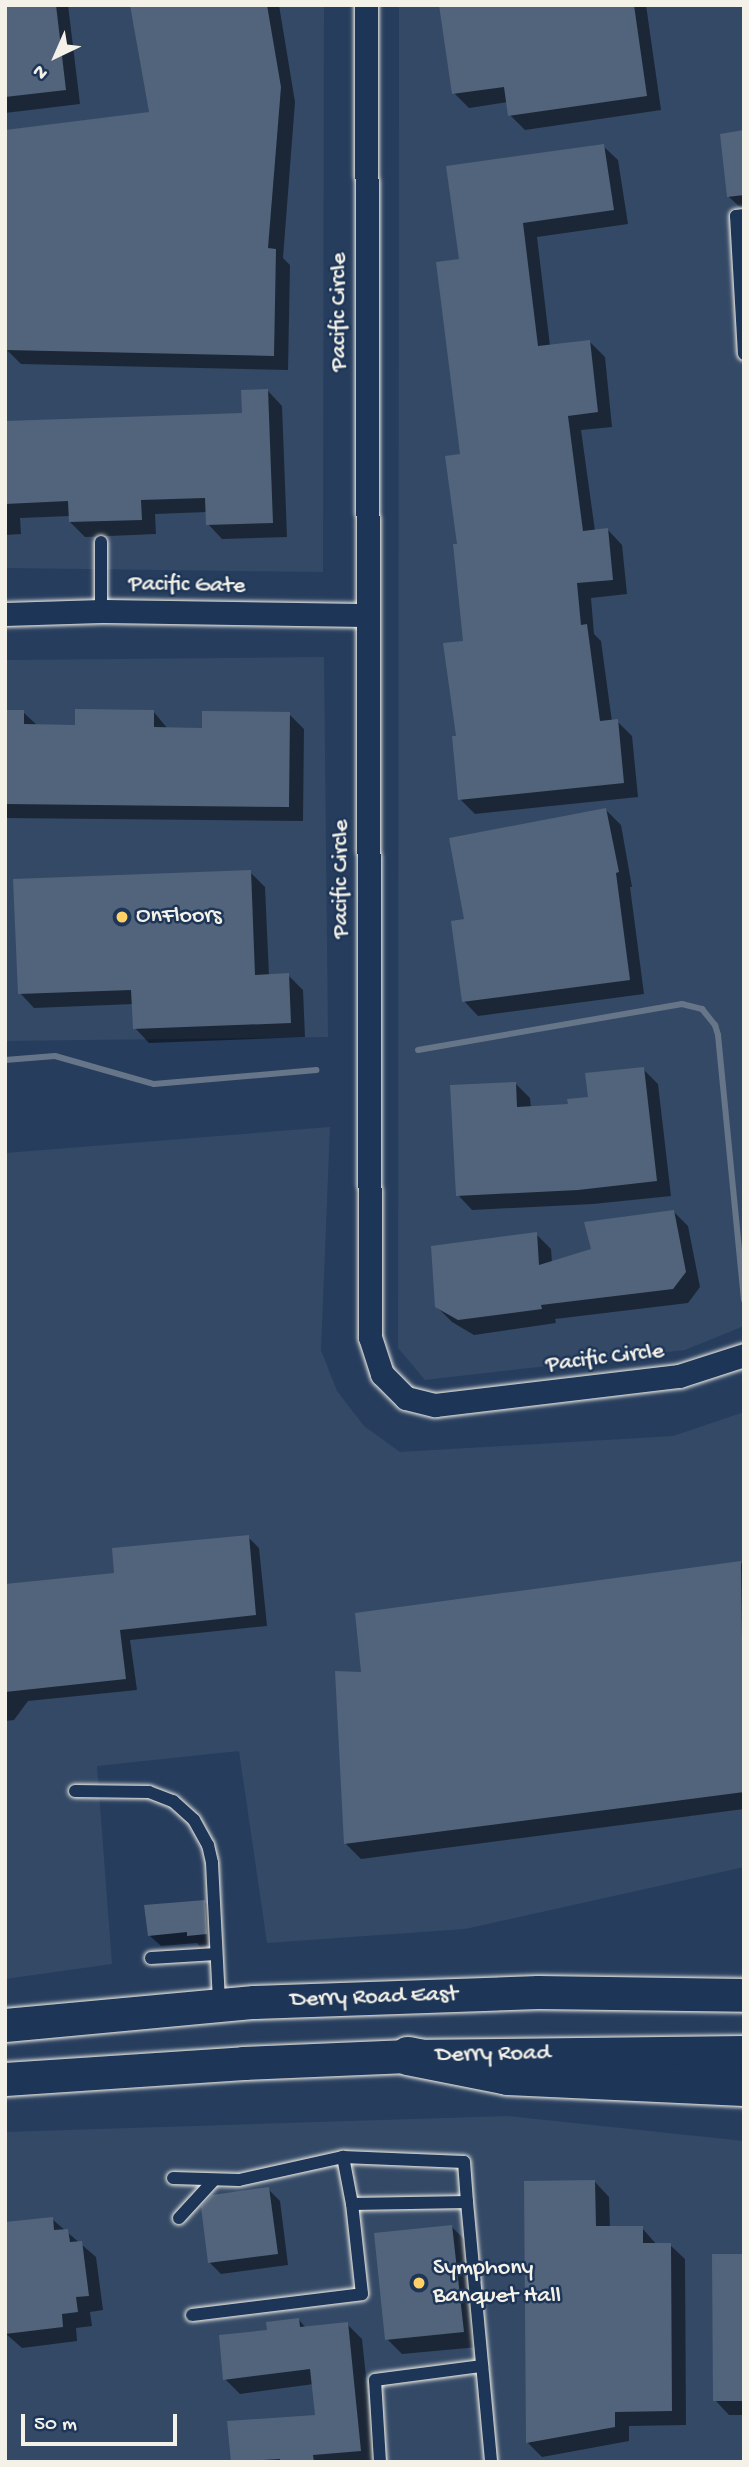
<!DOCTYPE html>
<html>
<head>
<meta charset="utf-8">
<style>
  body { margin:0 }
  #map { position:relative; width:749px; height:2467px; overflow:hidden; background:#263d5d; font-family:"Gochi Hand",sans-serif }
  div>[style] { position:absolute }
  .built>* { inset:0; background:#334966 }
  .shadow>* { inset:0; background:#0007 }
  .stream>* { height:6px; margin:-3px; padding:0 3px; transform-origin:3px; border-radius:3px; background:#677588 }
  .building>* { inset:0; background:#52647b }
  .roads { filter:drop-shadow(0 0 2px #f4f1e8) drop-shadow(0 0 2px #f4f1e8) }
  .service>* { height:12px; margin:-6px; padding:0 6px; transform-origin:6px; border-radius:6px; background:#1d3557 }
  .minor>* { height:23px; margin:-11.5px; padding:0 11.5px; transform-origin:11.5px; border-radius:11.5px; background:#1d3557 }
  .secondary>* { height:33px; margin:-16.5px; padding:0 16.5px; transform-origin:16.5px; border-radius:16.5px; background:#1d3557 }
  .motorway>* { height:38px; margin:-19px; padding:0 19px; transform-origin:19px; border-radius:19px; background:#1d3557 }
  .dots>* { width:19px; height:19px; translate:-50% -50%; box-sizing:border-box; border:4px solid #1d3557; border-radius:50% }
  span { translate:-50% -50%; white-space:nowrap; text-align:center; line-height:1.15; -webkit-text-stroke:5px #1d3557; paint-order:stroke }
  .street-label { font-size:24px; color:#f4f1e8 }
  .poi-label { font-size:24px; color:#f4f1e8 }
  .left { translate:0 -50%; text-align:left }
  .frame { position:absolute; inset:0; border:7px solid #f4f1e8; pointer-events:none }
  .north { position:absolute; left:21px; top:21px; width:70px; height:70px; -webkit-text-stroke:5px #1d3557; paint-order:stroke; rotate:224deg; font-size:19px; font-weight:700; line-height:28px; text-align:center; color:#f4f1e8 }
  .north::after { content:''; display:block; margin:auto; width:24px; height:32px; background:#f4f1e8; clip-path:polygon(50% 0,100% 100%,50% 72%,0 100%) }
  .scale { position:absolute; left:21px; top:2414px; width:156px; height:32px; box-sizing:border-box; border:4px solid #f4f1e8; border-top:0; padding-left:9px; font-size:21px; line-height:24px; white-space:nowrap; color:#f4f1e8; -webkit-text-stroke:5px #1d3557; paint-order:stroke }
</style>
</head>
<body>
<div id="map">
  <div class="built">
    <div style="clip-path:polygon(5px 5px,324px 5px,323px 572px,5px 568px)"></div>
    <div style="clip-path:polygon(399px 5px,744px 5px,744px 1326px,685px 1350px,425px 1380px,398px 1348px)"></div>
    <div style="clip-path:polygon(324px 657px,328px 1037px,5px 1041px,5px 660px)"></div>
    <div style="clip-path:polygon(330px 1127px,321px 1350px,337px 1391px,364px 1426px,400px 1452px,673px 1436px,744px 1412px,744px 1867px,465px 1929px,267px 1943px,239px 1751px,97px 1766px,112px 1964px,5px 1979px,5px 1153px)"></div>
    <div style="clip-path:polygon(508px 2116px,744px 2141px,744px 2462px,5px 2462px,5px 2132px)"></div>
  </div>
  <div class="shadow">
    <div style="clip-path:polygon(5px 5px,68px 5px,80px 104px,5px 113px)"></div>
    <div style="clip-path:polygon(132px 5px,279px 5px,295px 102px,283px 258px,290px 265px,288px 370px,21px 364px,6px 349px,151px 114px)"></div>
    <div style="clip-path:polygon(441px 5px,646px 5px,661px 110px,525px 130px,510px 115px,508px 102px,469px 108px,454px 93px)"></div>
    <div style="clip-path:polygon(744px 132px,744px 211px,729px 197px)"></div>
    <div style="clip-path:polygon(603px 146px,618px 160px,628px 224px,537px 237px,550px 346px,590px 342px,605px 357px,612px 427px,581px 430px,595px 531px,608px 530px,622px 545px,627px 594px,591px 598px,594px 634px,601px 641px,612px 722px,617px 721px,632px 736px,638px 797px,475px 814px,460px 799px,458px 737px,465px 642px,459px 545px,462px 455px,461px 261px)"></div>
    <div style="clip-path:polygon(268px 391px,282px 406px,287px 537px,222px 539px,208px 524px,207px 512px,155px 514px,156px 534px,85px 537px,70px 522px,70px 516px,20px 518px,21px 534px,5px 535px,5px 423px,244px 415px)"></div>
    <div style="clip-path:polygon(153px 711px,168px 729px,204px 729px,289px 714px,304px 729px,303px 821px,5px 818px,5px 712px,23px 712px,38px 726px,77px 727px)"></div>
    <div style="clip-path:polygon(606px 810px,621px 825px,632px 887px,630px 887px,644px 994px,478px 1016px,464px 1001px)"></div>
    <div style="clip-path:polygon(250px 872px,265px 887px,269px 976px,288px 975px,303px 990px,305px 1037px,149px 1043px,135px 1028px,134px 1004px,34px 1008px,20px 993px)"></div>
    <div style="clip-path:polygon(643px 1069px,658px 1084px,671px 1196px,593px 1204px,472px 1210px,458px 1195px,515px 1083px,530px 1098px,531px 1108px,570px 1106px)"></div>
    <div style="clip-path:polygon(673px 1211px,688px 1226px,700px 1287px,688px 1303px,555px 1319px,556px 1323px,474px 1335px,452px 1322px,436px 1306px,536px 1234px,551px 1249px,552px 1263px,593px 1250px)"></div>
    <div style="clip-path:polygon(248px 1537px,259px 1548px,267px 1626px,130px 1640px,137px 1690px,28px 1701px,14px 1720px,5px 1721px,5px 1586px,116px 1574px)"></div>
    <div style="clip-path:polygon(741px 1563px,744px 1566px,744px 1809px,361px 1859px,346px 1844px,337px 1673px,363px 1674px)"></div>
    <div style="clip-path:polygon(204px 1901px,216px 1913px,217px 1945px,200px 1947px,197px 1943px,161px 1946px,149px 1935px)"></div>
    <div style="clip-path:polygon(595px 2182px,609px 2197px,610px 2228px,642px 2228px,657px 2245px,670px 2245px,685px 2259px,686px 2425px,629px 2426px,629px 2441px,542px 2457px,528px 2443px)"></div>
    <div style="clip-path:polygon(268px 2189px,280px 2201px,288px 2265px,221px 2274px,210px 2263px)"></div>
    <div style="clip-path:polygon(52px 2219px,96px 2257px,103px 2310px,90px 2312px,92px 2326px,76px 2328px,77px 2341px,22px 2348px,5px 2333px)"></div>
    <div style="clip-path:polygon(452px 2227px,467px 2242px,478px 2347px,402px 2354px,387px 2339px)"></div>
    <div style="clip-path:polygon(744px 2256px,744px 2415px,729px 2415px,715px 2400px)"></div>
    <div style="clip-path:polygon(299px 2320px,306px 2328px,347px 2324px,362px 2339px,375px 2462px,233px 2462px,317px 2417px,314px 2384px,240px 2394px,225px 2379px,269px 2332px)"></div>
  </div>
  <div class="stream">
    <div style="left:418px;top:1050px;width:268px;rotate:-9.9deg"></div>
    <div style="left:682px;top:1004px;width:21px;rotate:14deg"></div>
    <div style="left:702px;top:1009px;width:21px;rotate:51deg"></div>
    <div style="left:715px;top:1025px;width:10px;rotate:73deg"></div>
    <div style="left:718px;top:1035px;width:266px;rotate:84.4deg"></div>
    <div style="left:5px;top:1060px;width:50px;rotate:-4.6deg"></div>
    <div style="left:55px;top:1056px;width:103px;rotate:15.8deg"></div>
    <div style="left:154px;top:1084px;width:163px;rotate:-4.9deg"></div>
  </div>
  <div class="building">
    <div style="clip-path:polygon(5px 5px,56px 5px,66px 90px,5px 97px)"></div>
    <div style="clip-path:polygon(130px 5px,267px 5px,281px 87px,268px 248px,276px 249px,274px 356px,5px 350px,5px 130px,149px 112px)"></div>
    <div style="clip-path:polygon(439px 5px,634px 5px,647px 96px,508px 116px,504px 87px,452px 94px)"></div>
    <div style="clip-path:polygon(744px 130px,744px 195px,727px 197px,720px 134px)"></div>
    <div style="clip-path:polygon(604px 144px,614px 210px,523px 223px,538px 346px,590px 340px,598px 412px,568px 416px,583px 531px,608px 528px,613px 580px,577px 583px,581px 625px,587px 624px,600px 721px,618px 719px,624px 783px,458px 800px,452px 736px,456px 736px,443px 643px,463px 641px,453px 544px,457px 544px,445px 456px,460px 454px,436px 262px,459px 259px,446px 166px)"></div>
    <div style="clip-path:polygon(268px 389px,273px 523px,206px 525px,205px 498px,141px 500px,142px 520px,69px 522px,68px 501px,5px 504px,5px 421px,242px 413px,241px 390px)"></div>
    <div style="clip-path:polygon(75px 709px,154px 710px,154px 727px,202px 728px,202px 711px,290px 712px,289px 807px,5px 804px,5px 710px,24px 710px,24px 724px,75px 725px)"></div>
    <div style="clip-path:polygon(606px 808px,619px 872px,616px 873px,630px 980px,462px 1002px,451px 921px,464px 919px,449px 838px)"></div>
    <div style="clip-path:polygon(251px 870px,255px 975px,289px 973px,291px 1023px,133px 1029px,131px 990px,18px 994px,13px 879px)"></div>
    <div style="clip-path:polygon(644px 1067px,657px 1181px,578px 1190px,456px 1196px,450px 1085px,516px 1082px,517px 1107px,568px 1104px,567px 1099px,588px 1097px,585px 1073px)"></div>
    <div style="clip-path:polygon(674px 1210px,686px 1272px,673px 1289px,541px 1305px,542px 1309px,458px 1320px,435px 1307px,431px 1246px,537px 1232px,539px 1265px,591px 1249px,584px 1222px)"></div>
    <div style="clip-path:polygon(249px 1535px,256px 1615px,120px 1630px,126px 1679px,5px 1692px,5px 1584px,114px 1573px,112px 1548px)"></div>
    <div style="clip-path:polygon(741px 1561px,744px 1792px,344px 1844px,335px 1671px,361px 1672px,355px 1613px)"></div>
    <div style="clip-path:polygon(205px 1900px,207px 1934px,187px 1936px,187px 1932px,148px 1936px,144px 1905px)"></div>
    <div style="clip-path:polygon(595px 2180px,596px 2226px,643px 2226px,643px 2243px,671px 2243px,672px 2411px,615px 2412px,615px 2427px,526px 2443px,524px 2181px)"></div>
    <div style="clip-path:polygon(269px 2187px,278px 2254px,208px 2263px,201px 2207px,212px 2195px)"></div>
    <div style="clip-path:polygon(53px 2217px,54px 2230px,68px 2229px,70px 2242px,82px 2241px,89px 2296px,76px 2297px,78px 2312px,62px 2314px,63px 2327px,5px 2334px,5px 2222px)"></div>
    <div style="clip-path:polygon(452px 2225px,464px 2332px,385px 2340px,374px 2233px)"></div>
    <div style="clip-path:polygon(712px 2254px,744px 2254px,744px 2401px,713px 2401px)"></div>
    <div style="clip-path:polygon(299px 2318px,300px 2327px,348px 2322px,361px 2451px,313px 2455px,314px 2462px,280px 2462px,280px 2459px,231px 2462px,227px 2421px,315px 2415px,310px 2369px,223px 2380px,219px 2335px,267px 2330px,266px 2322px)"></div>
  </div>
  <div class="roads">
    <div class="service">
      <div style="left:744px;top:215px;width:8px;rotate:173deg"></div>
      <div style="left:736px;top:216px;width:138px;rotate:86.7deg"></div>
      <div style="left:101px;top:542px;width:69px;rotate:90deg"></div>
      <div style="left:75px;top:1791px;width:74px;rotate:0.8deg"></div>
      <div style="left:149px;top:1792px;width:26px;rotate:21deg"></div>
      <div style="left:173px;top:1801px;width:28px;rotate:42deg"></div>
      <div style="left:194px;top:1820px;width:29px;rotate:61deg"></div>
      <div style="left:208px;top:1845px;width:18px;rotate:77deg"></div>
      <div style="left:212px;top:1863px;width:139px;rotate:87.1deg"></div>
      <div style="left:151px;top:1958px;width:65px;rotate:-3.5deg"></div>
      <div style="left:173px;top:2178px;width:66px;rotate:1.7deg"></div>
      <div style="left:239px;top:2180px;width:107px;rotate:-12.5deg"></div>
      <div style="left:343px;top:2157px;width:121px;rotate:2.4deg"></div>
      <div style="left:464px;top:2162px;width:40px;rotate:85.7deg"></div>
      <div style="left:352px;top:2204px;width:115px;rotate:-1deg"></div>
      <div style="left:467px;top:2202px;width:261px;rotate:84.7deg"></div>
      <div style="left:179px;top:2218px;width:50px;rotate:-47.4deg"></div>
      <div style="left:192px;top:2315px;width:171px;rotate:-7deg"></div>
      <div style="left:362px;top:2294px;width:91px;rotate:-96.3deg"></div>
      <div style="left:352px;top:2204px;width:48px;rotate:-100.8deg"></div>
      <div style="left:380px;top:2462px;width:82px;rotate:-93.5deg"></div>
      <div style="left:375px;top:2380px;width:108px;rotate:-7.5deg"></div>
    </div>
    <div class="minor">
      <div style="left:366px;top:5px;width:1332px;rotate:89.83deg"></div>
      <div style="left:370px;top:1337px;width:39px;rotate:72deg"></div>
      <div style="left:382px;top:1374px;width:34px;rotate:45deg"></div>
      <div style="left:406px;top:1398px;width:30px;rotate:14deg"></div>
      <div style="left:435px;top:1405px;width:246px;rotate:-6.8deg"></div>
      <div style="left:679px;top:1376px;width:68px;rotate:-17.9deg"></div>
      <div style="left:5px;top:614px;width:96px;rotate:-1.8deg"></div>
      <div style="left:101px;top:611px;width:266px;rotate:0.9deg"></div>
    </div>
    <div class="secondary">
      <div style="left:5px;top:2025px;width:250px;rotate:-5.3deg"></div>
      <div style="left:254px;top:2002px;width:284px;rotate:-2deg"></div>
      <div style="left:538px;top:1992px;width:206px;rotate:0.8deg"></div>
      <div style="left:5px;top:2079px;width:239px;rotate:-3.8deg"></div>
      <div style="left:243px;top:2063px;width:165px;rotate:-2.4deg"></div>
      <div style="left:408px;top:2056px;width:336px;rotate:-0.7deg"></div>
    </div>
    <div class="motorway">
      <div style="left:408px;top:2056px;width:102px;rotate:11.3deg"></div>
      <div style="left:508px;top:2076px;width:236px;rotate:2.7deg"></div>
    </div>
  </div>
  <div class="dots">
    <div style="left:122px;top:917px;background:#ffd166"></div>
    <div style="left:419px;top:2283px;background:#ffd166"></div>
  </div>
  <div class="street-label">
    <span style="left:340px;top:312px;rotate:-90deg">Pacific Circle</span>
    <span style="left:187px;top:586px;rotate:1deg">Pacific Gate</span>
    <span style="left:342px;top:879px;rotate:-90deg">Pacific Circle</span>
    <span style="left:605px;top:1359px;rotate:-7deg">Pacific Circle</span>
    <span style="left:374px;top:1998px;rotate:-2deg">Derry Road East</span>
    <span style="left:493px;top:2055px;rotate:-1deg">Derry Road</span>
  </div>
  <div class="poi-label">
    <span class="left" style="left:136px;top:917px">OnFloors</span>
    <span class="left" style="left:433px;top:2283px">Symphony<br>Banquet Hall</span>
  </div>
  <div class="frame"></div>
  <div class="north">N</div>
  <div class="scale">50 m</div>
</div>
</body>
</html>
